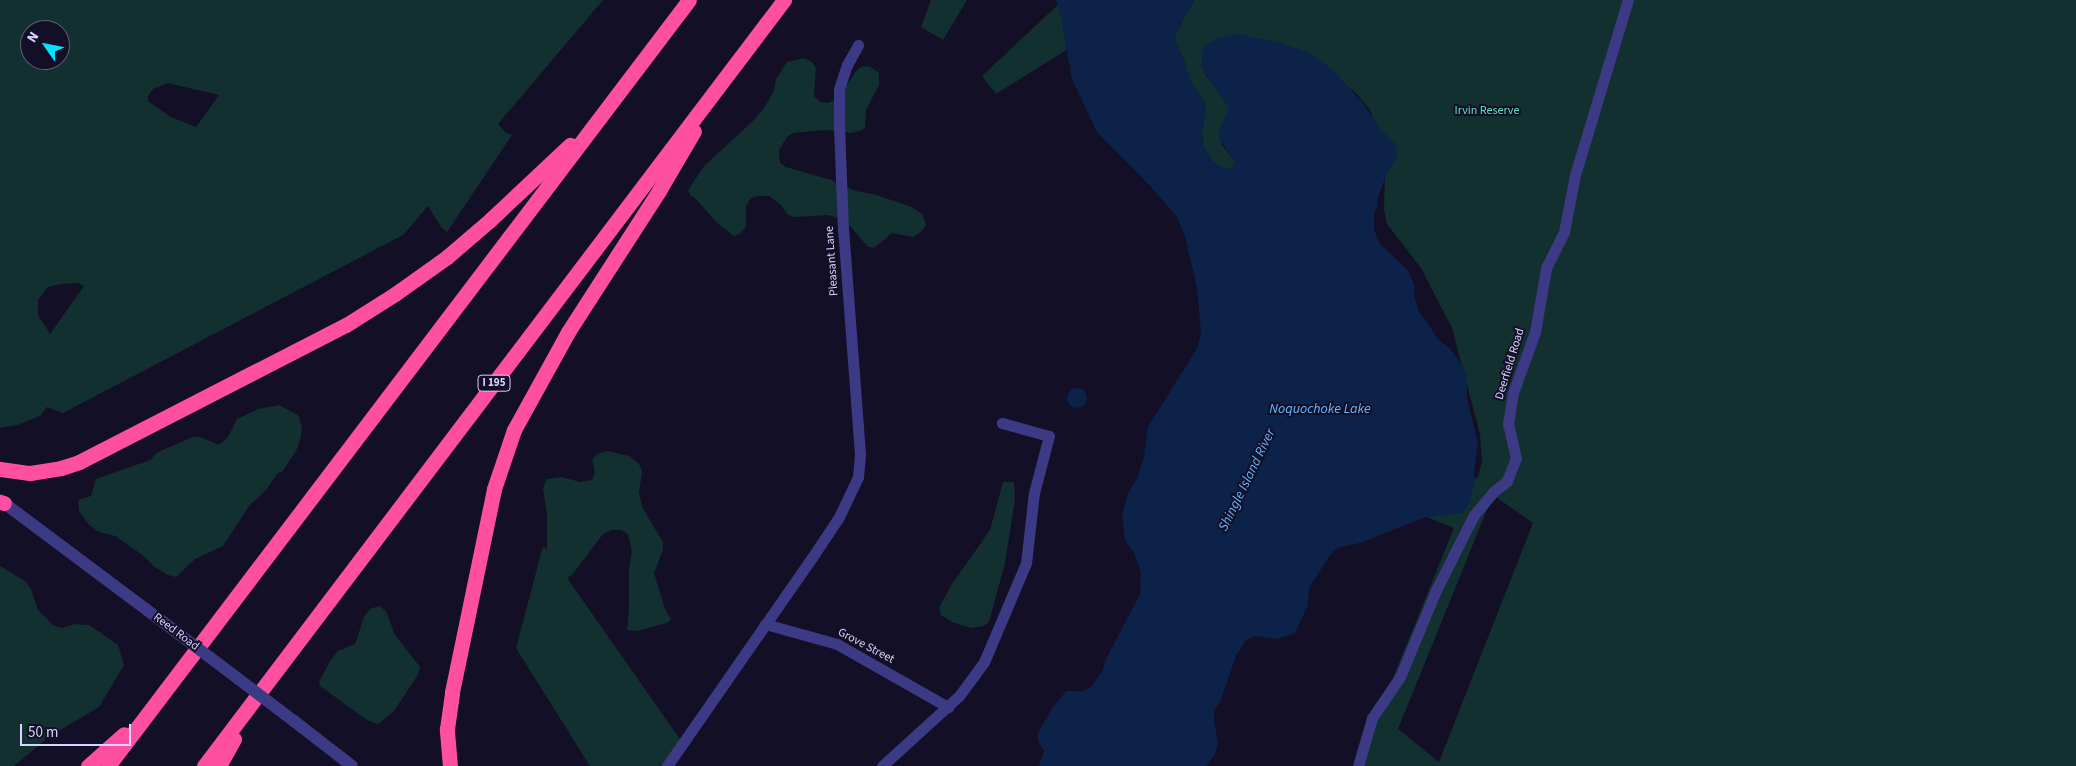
<!DOCTYPE html>
<html>
<head>
<meta charset="utf-8">
<style>
  body { margin:0 }
  #map { position:relative; width:2076px; height:766px; overflow:hidden; background:#130f26; font-family:"Source Sans 3",sans-serif }
  div>[style] { position:absolute }
  .green>* { inset:0; background:#12302f }
  .water>* { inset:0; background:#0c2248 }
  .round { border-radius:50% }
  .minor>* { height:11px; margin:-5.5px; padding:0 5.5px; transform-origin:5.5px; border-radius:5.5px; background:#3d3a85 }
  .tertiary>* { height:12px; margin:-6px; padding:0 6px; transform-origin:6px; border-radius:6px; background:#3d3a85 }
  .motorway>* { height:15px; margin:-7.5px; padding:0 7.5px; transform-origin:7.5px; border-radius:7.5px; background:#ff4fa3 }
  .tertiary-bridge>* { height:12px; margin:-6px; padding:0 6px; transform-origin:6px; border-radius:6px; background:#3d3a85 }
  span { translate:-50% -50%; white-space:nowrap; text-align:center; line-height:1.15; -webkit-text-stroke:4px #130f26; paint-order:stroke }
  .shield-label span { padding:1px 4px; background:#130f26; border:1px solid; border-radius:4px; -webkit-text-stroke-width:0 }
  .shield-label { font-size:11px; color:#d9d4ff; font-weight:700 }
  .park-label { font-size:12px; color:#5fe0c0 }
  .street-label { font-size:12px; color:#d9d4ff }
  .water-label { font-size:14px; color:#62b6ff; font-style:italic }
  .north { position:absolute; left:20px; top:20px; width:50px; height:50px; box-sizing:border-box; background:#130f26; border:1px solid #625e7d; border-radius:50%; rotate:303deg; font-size:14px; font-weight:700; line-height:20px; text-align:center; color:#d9d4ff }
  .north::after { content:''; display:block; margin:auto; width:18px; height:22px; background:#00e5ff; clip-path:polygon(50% 0,100% 100%,50% 72%,0 100%) }
  .scale { position:absolute; left:20px; top:724px; width:111px; height:22px; box-sizing:border-box; border:2px solid #d9d4ff; border-top:0; padding-left:6px; font-size:15px; line-height:18px; white-space:nowrap; color:#d9d4ff; -webkit-text-stroke:4px #130f26; paint-order:stroke }
</style>
</head>
<body>
<div id="map">
  <div class="green">
    <div style="clip-path:polygon(evenodd,0 0,603px 0,498px 124px,505px 132px,512px 135px,447px 232px,441px 227px,428px 206px,403px 235px,63px 413px,47px 407px,40px 416px,17px 425px,0 428px,0 0,30px 30px,60px 30px,60px 60px,30px 60px,30px 30px,0 0,168px 83px,219px 95px,196px 127px,171px 117px,148px 101px,148px 96px,153px 89px,168px 83px,0 0,78px 283px,84px 286px,50px 334px,38px 315px,38px 300px,48px 287px,61px 284px,78px 283px)"></div>
    <div style="clip-path:polygon(931px 0,967px 0,943px 40px,921px 27px)"></div>
    <div style="clip-path:polygon(1063px 0,1068px 49px,996px 94px,982px 76px)"></div>
    <div style="clip-path:polygon(evenodd,1194px 0,2076px 0,2076px 766px,1357px 766px,1454px 528px,1424px 516px,1478px 477px,1482px 462px,1480px 434px,1452px 328px,1421px 268px,1387px 224px,1384px 210px,1385px 169px,1374px 120px,1370px 110px,1356px 93px,1314px 60px,1206px 76px,1220px 93px,1228px 106px,1228px 113px,1220px 128px,1222px 145px,1234px 160px,1234px 166px,1227px 170px,1213px 162px,1203px 146px,1202px 133px,1206px 110px,1204px 102px,1190px 81px,1185px 63px,1176px 42px,1176px 33px,1194px 0,1493px 495px,1533px 523px,1439px 762px,1398px 729px,1493px 495px)"></div>
    <div style="clip-path:polygon(804px 58px,812px 62px,816px 68px,814px 96px,820px 102px,828px 103px,839px 98px,856px 71px,861px 67px,869px 66px,879px 73px,879px 85px,866px 110px,865px 127px,862px 130px,851px 133px,825px 130px,793px 133px,787px 137px,779px 150px,780px 163px,786px 167px,831px 180px,856px 191px,873px 194px,912px 207px,922px 214px,926px 224px,922px 231px,913px 237px,892px 233px,874px 248px,868px 247px,851px 227px,840px 219px,828px 215px,795px 217px,788px 215px,781px 205px,769px 196px,757px 196px,751px 198px,746px 206px,746px 226px,740px 234px,734px 236px,717px 223px,697px 200px,690px 195px,688px 190px,704px 166px,753px 121px,764px 108px,774px 91px,776px 79px,787px 62px)"></div>
    <div style="clip-path:polygon(279px 405px,298px 415px,302px 427px,301px 437px,296px 451px,282px 472px,278px 473px,266px 490px,249px 506px,223px 546px,195px 559px,176px 577px,168px 575px,153px 566px,144px 556px,115px 536px,99px 532px,89px 525px,79px 511px,78px 500px,91px 496px,96px 479px,150px 460px,158px 452px,193px 437px,200px 437px,219px 445px,228px 437px,237px 419px,258px 409px)"></div>
    <div style="clip-path:polygon(607px 451px,629px 456px,639px 464px,642px 472px,639px 492px,642px 507px,663px 542px,663px 550px,654px 573px,665px 609px,671px 619px,667px 623px,655px 626px,638px 631px,627px 630px,629px 608px,629px 569px,632px 552px,628px 534px,621px 530px,612px 530px,603px 534px,572px 575px,567px 578px,682px 742px,667px 766px,590px 766px,516px 648px,543px 546px,547px 550px,547px 515px,543px 488px,547px 479px,562px 477px,580px 482px,592px 480px,595px 473px,592px 460px,597px 454px)"></div>
    <div style="clip-path:polygon(1003px 482px,1014px 482px,1015px 499px,1005px 563px,989px 622px,984px 626px,971px 628px,952px 622px,941px 615px,939px 608px,952px 584px,990px 530px)"></div>
    <div style="clip-path:polygon(0 566px,25px 581px,31px 589px,38px 610px,53px 625px,62px 628px,75px 624px,89px 625px,118px 645px,124px 665px,99px 707px,47px 738px,14px 766px,0 766px)"></div>
    <div style="clip-path:polygon(379px 606px,386px 611px,395px 635px,420px 667px,418px 675px,394px 711px,378px 724px,367px 720px,320px 686px,319px 682px,330px 661px,338px 651px,355px 644px,364px 617px,370px 609px)"></div>
  </div>
  <div class="water">
    <div style="clip-path:polygon(1056px 0,1194px 0,1176px 33px,1176px 42px,1185px 63px,1190px 81px,1204px 102px,1206px 110px,1202px 133px,1203px 146px,1213px 162px,1227px 170px,1234px 166px,1234px 160px,1219px 138px,1220px 128px,1228px 113px,1228px 106px,1201px 67px,1203px 50px,1206px 45px,1219px 37px,1237px 34px,1277px 42px,1310px 53px,1334px 71px,1363px 103px,1379px 127px,1396px 145px,1397px 157px,1387px 173px,1378px 197px,1377px 207px,1374px 213px,1374px 230px,1380px 244px,1408px 270px,1415px 287px,1414px 295px,1419px 311px,1438px 339px,1449px 348px,1460px 362px,1467px 375px,1467px 398px,1478px 444px,1474px 472px,1475px 479px,1470px 503px,1462px 513px,1423px 518px,1360px 543px,1340px 547px,1333px 551px,1310px 586px,1307px 607px,1295px 633px,1277px 639px,1255px 636px,1246px 640px,1236px 656px,1220px 702px,1214px 711px,1214px 721px,1218px 743px,1216px 752px,1207px 766px,1039px 766px,1044px 751px,1038px 741px,1037px 734px,1053px 707px,1066px 691px,1083px 691px,1092px 686px,1103px 670px,1104px 663px,1140px 594px,1141px 572px,1134px 553px,1125px 540px,1122px 515px,1128px 494px,1138px 476px,1144px 457px,1148px 427px,1198px 347px,1201px 332px,1197px 288px,1185px 236px,1177px 217px,1152px 188px,1097px 132px,1072px 79px,1061px 18px)"></div>
    <div class="round" style="left:1067px;top:388px;width:20px;height:20px"></div>
  </div>
  <div class="minor">
    <div style="left:765px;top:624px;width:75px;rotate:15.5deg"></div>
    <div style="left:837px;top:644px;width:128px;rotate:29.6deg"></div>
    <div style="left:667px;top:766px;width:259px;rotate:-55.2deg"></div>
    <div style="left:815px;top:553px;width:43px;rotate:-56.3deg"></div>
    <div style="left:839px;top:517px;width:44px;rotate:-64.6deg"></div>
    <div style="left:858px;top:477px;width:23px;rotate:-85deg"></div>
    <div style="left:860px;top:454px;width:225px;rotate:-94.3deg"></div>
    <div style="left:843px;top:230px;width:104px;rotate:-92.2deg"></div>
    <div style="left:839px;top:126px;width:37px;rotate:-90deg"></div>
    <div style="left:839px;top:89px;width:25px;rotate:-72deg"></div>
    <div style="left:847px;top:65px;width:23px;rotate:-61deg"></div>
    <div style="left:882px;top:766px;width:104px;rotate:-42.3deg"></div>
    <div style="left:959px;top:696px;width:42px;rotate:-53.7deg"></div>
    <div style="left:984px;top:662px;width:108px;rotate:-67deg"></div>
    <div style="left:1026px;top:563px;width:70px;rotate:-83.5deg"></div>
    <div style="left:1034px;top:493px;width:59px;rotate:-75.3deg"></div>
    <div style="left:1049px;top:436px;width:49px;rotate:-164.5deg"></div>
    <div style="left:1358px;top:766px;width:50px;rotate:-73.7deg"></div>
    <div style="left:1372px;top:718px;width:50px;rotate:-55.7deg"></div>
    <div style="left:1400px;top:677px;width:94px;rotate:-67.5deg"></div>
    <div style="left:1436px;top:590px;width:38px;rotate:-63deg"></div>
    <div style="left:1453px;top:556px;width:46px;rotate:-62.9deg"></div>
    <div style="left:1474px;top:515px;width:30px;rotate:-50deg"></div>
    <div style="left:1493px;top:492px;width:18px;rotate:-38deg"></div>
    <div style="left:1507px;top:481px;width:25px;rotate:-69deg"></div>
    <div style="left:1516px;top:458px;width:35px;rotate:-103deg"></div>
    <div style="left:1508px;top:424px;width:31px;rotate:-81deg"></div>
    <div style="left:1513px;top:393px;width:65px;rotate:-70.2deg"></div>
    <div style="left:1535px;top:332px;width:65px;rotate:-80.2deg"></div>
    <div style="left:1546px;top:268px;width:40px;rotate:-63.4deg"></div>
    <div style="left:1564px;top:232px;width:58px;rotate:-79.1deg"></div>
    <div style="left:1575px;top:175px;width:183px;rotate:-73.2deg"></div>
  </div>
  <div class="tertiary">
    <div style="left:0;top:500px;width:204px;rotate:36.8deg"></div>
    <div style="left:294px;top:721px;width:73px;rotate:37.8deg"></div>
  </div>
  <div class="motorway">
    <div style="left:0;top:469px;width:30px;rotate:8deg"></div>
    <div style="left:30px;top:473px;width:31px;rotate:-9deg"></div>
    <div style="left:61px;top:468px;width:19px;rotate:-18deg"></div>
    <div style="left:79px;top:462px;width:300px;rotate:-27.2deg"></div>
    <div style="left:346px;top:325px;width:58px;rotate:-32.3deg"></div>
    <div style="left:395px;top:294px;width:64px;rotate:-35.4deg"></div>
    <div style="left:447px;top:257px;width:57px;rotate:-40.7deg"></div>
    <div style="left:490px;top:220px;width:110px;rotate:-43.2deg"></div>
    <div style="left:0;top:502px;width:4px;rotate:14deg"></div>
    <div style="left:88px;top:766px;width:48px;rotate:-41.6deg"></div>
    <div style="left:108px;top:766px;width:961px;rotate:-52.82deg"></div>
    <div style="left:204px;top:766px;width:961px;rotate:-52.87deg"></div>
    <div style="left:219px;top:766px;width:31px;rotate:-61deg"></div>
    <div style="left:450px;top:766px;width:37px;rotate:-95deg"></div>
    <div style="left:447px;top:729px;width:37px;rotate:-82deg"></div>
    <div style="left:452px;top:692px;width:207px;rotate:-78.3deg"></div>
    <div style="left:494px;top:489px;width:62px;rotate:-71.3deg"></div>
    <div style="left:514px;top:430px;width:112px;rotate:-61.1deg"></div>
    <div style="left:568px;top:332px;width:170px;rotate:-57.2deg"></div>
    <div style="left:660px;top:189px;width:67px;rotate:-59.6deg"></div>
  </div>
  <div class="tertiary-bridge">
    <div style="left:163px;top:622px;width:164px;rotate:37.1deg"></div>
  </div>
  <div class="shield-label">
    <span style="left:494px;top:383px">I 195</span>
  </div>
  <div class="park-label">
    <span style="left:1487px;top:111px">Irvin Reserve</span>
  </div>
  <div class="street-label">
    <span style="left:832px;top:261px;rotate:-94deg">Pleasant Lane</span>
    <span style="left:1510px;top:364px;rotate:-73deg">Deerfield Road</span>
    <span style="left:176px;top:632px;rotate:37deg">Reed Road</span>
    <span style="left:866px;top:646px;rotate:28deg">Grove Street</span>
  </div>
  <div class="water-label">
    <span style="left:1320px;top:409px">Noquochoke Lake</span>
    <span style="left:1247px;top:480px;rotate:-64deg">Shingle Island River</span>
  </div>
  <div class="north">N</div>
  <div class="scale">50 m</div>
</div>
</body>
</html>
